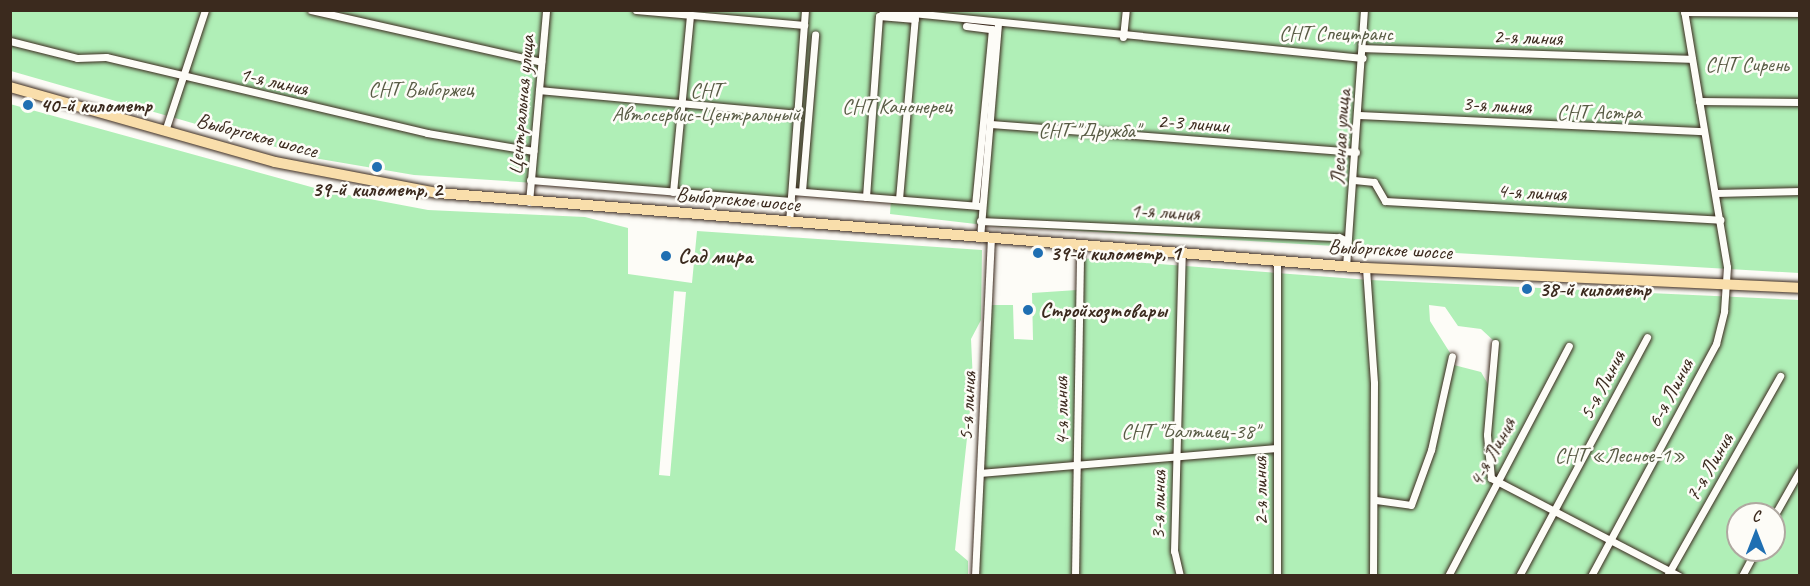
<!DOCTYPE html>
<html>
<head>
<meta charset="utf-8">
<style>
  body { margin:0 }
  #map { position:relative; width:1810px; height:586px; overflow:hidden; background:#fdfcf7; font-family:Caveat,sans-serif }
  div>[style] { position:absolute }
  .green>* { inset:0; background:#b0efb7 }
  .roads { filter:drop-shadow(0 0 2px #3b2a1e) drop-shadow(0 0 2px #3b2a1e) }
  .minor>* { height:7px; margin:-3.5px; padding:0 3.5px; transform-origin:3.5px; border-radius:3.5px; background:#fdfcf7 }
  .primary>* { height:10px; margin:-5px; padding:0 5px; transform-origin:5px; border-radius:5px; background:#f9deab }
  .dots>* { width:16px; height:16px; translate:-50% -50%; box-sizing:border-box; border:3px solid #fdfcf7; border-radius:50% }
  span { translate:-50% -50%; white-space:nowrap; text-align:center; line-height:1.15; -webkit-text-stroke:5px #fdfcf7; paint-order:stroke }
  .park-label { font-size:21px; color:#585b44 }
  .street-label { font-size:21px; color:#3b2a1e }
  .poi-label { font-size:21px; color:#3b2a1e; font-weight:700 }
  .left { translate:0 -50%; text-align:left }
  .frame { position:absolute; inset:0; border:12px solid #3b2a1e; pointer-events:none }
  .north { position:absolute; left:1726px; top:502px; width:60px; height:60px; box-sizing:border-box; background:#fdfcf7; border:2px solid #afa8a0; border-radius:50%; rotate:0deg; font-size:16px; font-weight:700; line-height:24px; text-align:center; color:#3b2a1e }
  .north::after { content:''; display:block; margin:auto; width:21px; height:27px; background:#1f6fb2; clip-path:polygon(50% 0,100% 100%,50% 72%,0 100%) }
</style>
</head>
<body>
<div id="map">
  <div class="green">
    <div style="clip-path:polygon(10px 11px,1799px 11px,1799px 273px,993px 226px,890px 214px,891px 199px,793px 190px,791px 200px,414px 175px,314px 158px,11px 71px)"></div>
    <div style="clip-path:polygon(evenodd,10px 104px,322px 190px,428px 210px,585px 217px,628px 228px,628px 274px,692px 283px,697px 231px,982px 250px,981px 320px,971px 339px,973px 382px,955px 550px,968px 561px,968px 575px,11px 575px,10px 104px,674px 291px,686px 292px,670px 476px,659px 475px,674px 291px)"></div>
    <div style="clip-path:polygon(evenodd,1079px 258px,1370px 280px,1799px 300px,1799px 575px,975px 576px,988px 305px,1013px 305px,1014px 339px,1033px 340px,1032px 293px,1077px 290px,1079px 258px,1429px 305px,1445px 307px,1458px 326px,1481px 329px,1495px 342px,1488px 384px,1481px 372px,1450px 364px,1452px 356px,1430px 321px,1429px 305px,1079px 258px,1738px 514px,1774px 514px,1774px 550px,1738px 550px,1738px 514px)"></div>
  </div>
  <div class="roads">
    <div class="minor">
      <div style="left:311px;top:10px;width:236px;rotate:12.7deg"></div>
      <div style="left:636px;top:10px;width:169px;rotate:5.1deg"></div>
      <div style="left:882px;top:10px;width:483px;rotate:5.7deg"></div>
      <div style="left:1684px;top:12px;width:116px;rotate:0.5deg"></div>
      <div style="left:966px;top:26px;width:26px;rotate:7deg"></div>
      <div style="left:992px;top:29px;width:177px;rotate:95.5deg"></div>
      <div style="left:1123px;top:37px;width:27px;rotate:-84deg"></div>
      <div style="left:10px;top:41px;width:69px;rotate:14.2deg"></div>
      <div style="left:77px;top:58px;width:29px;rotate:-2deg"></div>
      <div style="left:106px;top:57px;width:330px;rotate:13.3deg"></div>
      <div style="left:427px;top:133px;width:108px;rotate:9.6deg"></div>
      <div style="left:1363px;top:48px;width:329px;rotate:1.9deg"></div>
      <div style="left:539px;top:90px;width:260px;rotate:5.3deg"></div>
      <div style="left:1699px;top:101px;width:101px;rotate:0.6deg"></div>
      <div style="left:1359px;top:115px;width:345px;rotate:2.7deg"></div>
      <div style="left:991px;top:124px;width:366px;rotate:4.4deg"></div>
      <div style="left:165px;top:131px;width:127px;rotate:-71.7deg"></div>
      <div style="left:530px;top:180px;width:262px;rotate:4.6deg"></div>
      <div style="left:1354px;top:180px;width:20px;rotate:6deg"></div>
      <div style="left:1374px;top:182px;width:22px;rotate:60deg"></div>
      <div style="left:1385px;top:201px;width:336px;rotate:3.2deg"></div>
      <div style="left:792px;top:191px;width:188px;rotate:4.6deg"></div>
      <div style="left:802px;top:191px;width:157px;rotate:-85.2deg"></div>
      <div style="left:673px;top:192px;width:178px;rotate:-84.5deg"></div>
      <div style="left:1715px;top:193px;width:85px;rotate:-1.3deg"></div>
      <div style="left:866px;top:197px;width:181px;rotate:-85.9deg"></div>
      <div style="left:879px;top:16px;width:36px;rotate:5deg"></div>
      <div style="left:899px;top:199px;width:183px;rotate:-85deg"></div>
      <div style="left:529px;top:202px;width:193px;rotate:-84.9deg"></div>
      <div style="left:980px;top:221px;width:359px;rotate:2.6deg"></div>
      <div style="left:1339px;top:237px;width:9px;rotate:27deg"></div>
      <div style="left:789px;top:223px;width:214px;rotate:-85.7deg"></div>
      <div style="left:980px;top:238px;width:216px;rotate:-85.2deg"></div>
      <div style="left:1277px;top:261px;width:315px;rotate:90deg"></div>
      <div style="left:1346px;top:267px;width:258px;rotate:-86deg"></div>
      <div style="left:1366px;top:268px;width:115px;rotate:86deg"></div>
      <div style="left:1374px;top:383px;width:193px;rotate:90.3deg"></div>
      <div style="left:1495px;top:343px;width:92px;rotate:95deg"></div>
      <div style="left:1487px;top:435px;width:43px;rotate:84.7deg"></div>
      <div style="left:1491px;top:478px;width:212px;rotate:27.5deg"></div>
      <div style="left:980px;top:473px;width:297px;rotate:-4.8deg"></div>
      <div style="left:1376px;top:500px;width:35px;rotate:8deg"></div>
      <div style="left:1411px;top:505px;width:59px;rotate:-70deg"></div>
      <div style="left:1431px;top:450px;width:96px;rotate:-77.4deg"></div>
      <div style="left:1774px;top:516px;width:53px;rotate:-60.5deg"></div>
      <div style="left:975px;top:576px;width:337px;rotate:-87.3deg"></div>
      <div style="left:1075px;top:576px;width:330px;rotate:-89.1deg"></div>
      <div style="left:1180px;top:576px;width:26px;rotate:-103deg"></div>
      <div style="left:1174px;top:551px;width:296px;rotate:-88.5deg"></div>
      <div style="left:1448px;top:576px;width:260px;rotate:-62.3deg"></div>
      <div style="left:1519px;top:576px;width:271px;rotate:-61.8deg"></div>
      <div style="left:1591px;top:576px;width:264px;rotate:-61.7deg"></div>
      <div style="left:1716px;top:344px;width:34px;rotate:-76deg"></div>
      <div style="left:1724px;top:311px;width:44px;rotate:-86.1deg"></div>
      <div style="left:1727px;top:267px;width:261px;rotate:-99.5deg"></div>
      <div style="left:1667px;top:576px;width:230px;rotate:-60.5deg"></div>
      <div style="left:1742px;top:576px;width:30px;rotate:-62deg"></div>
    </div>
    <div class="primary">
      <div style="left:10px;top:87px;width:275px;rotate:15.8deg"></div>
      <div style="left:275px;top:162px;width:166px;rotate:10.8deg"></div>
      <div style="left:438px;top:193px;width:931px;rotate:4.62deg"></div>
      <div style="left:1366px;top:268px;width:434px;rotate:2.6deg"></div>
    </div>
  </div>
  <div class="dots">
    <div style="left:28px;top:105px;background:#1f6fb2"></div>
    <div style="left:377px;top:167px;background:#1f6fb2"></div>
    <div style="left:1038px;top:253px;background:#1f6fb2"></div>
    <div style="left:666px;top:256px;background:#1f6fb2"></div>
    <div style="left:1527px;top:289px;background:#1f6fb2"></div>
    <div style="left:1028px;top:310px;background:#1f6fb2"></div>
  </div>
  <div class="park-label">
    <span style="left:1336px;top:33px">СНТ Спецтранс</span>
    <span style="left:1747px;top:64px">СНТ Сирень</span>
    <span style="left:421px;top:89px">СНТ Выборжец</span>
    <span style="left:706px;top:102px">СНТ<br>Автосервис-Центральный</span>
    <span style="left:897px;top:106px">СНТ Канонерец</span>
    <span style="left:1599px;top:112px">СНТ Астра</span>
    <span style="left:1089px;top:130px">СНТ "Дружба"</span>
    <span style="left:1190px;top:431px">СНТ "Балтиец-38"</span>
    <span style="left:1620px;top:455px">СНТ «Лесное-1»</span>
  </div>
  <div class="street-label">
    <span style="left:1528px;top:37px;rotate:2deg">2-я линия</span>
    <span style="left:274px;top:81px;rotate:13deg">1-я линия</span>
    <span style="left:521px;top:105px;rotate:-85deg">Центральная улица</span>
    <span style="left:1497px;top:105px;rotate:3deg">3-я линия</span>
    <span style="left:1193px;top:123px;rotate:4deg">2-3 линии</span>
    <span style="left:257px;top:135px;rotate:15deg">Выборгское шоссе</span>
    <span style="left:1340px;top:137px;rotate:-86deg">Лесная улица</span>
    <span style="left:1532px;top:192px;rotate:3deg">4-я линия</span>
    <span style="left:738px;top:199px;rotate:5deg">Выборгское шоссе</span>
    <span style="left:1165px;top:212px;rotate:3deg">1-я линия</span>
    <span style="left:1390px;top:249px;rotate:3deg">Выборгское шоссе</span>
    <span style="left:1602px;top:385px;rotate:-62deg">5-я Линия</span>
    <span style="left:1670px;top:393px;rotate:-62deg">6-я Линия</span>
    <span style="left:967px;top:406px;rotate:-87deg">5-я линия</span>
    <span style="left:1061px;top:411px;rotate:-91deg">4-я линия</span>
    <span style="left:1492px;top:452px;rotate:-61deg">4-я Линия</span>
    <span style="left:1709px;top:467px;rotate:-60deg">7-я Линия</span>
    <span style="left:1260px;top:491px;rotate:-91deg">2-я линия</span>
    <span style="left:1158px;top:505px;rotate:-89deg">3-я линия</span>
  </div>
  <div class="poi-label">
    <span class="left" style="left:40px;top:105px">40-й километр</span>
    <span style="left:377px;top:189px">39-й километр, 2</span>
    <span class="left" style="left:1050px;top:253px">39-й километр, 1</span>
    <span class="left" style="left:678px;top:256px">Сад мира</span>
    <span class="left" style="left:1539px;top:289px">38-й километр</span>
    <span class="left" style="left:1040px;top:310px">Стройхозтовары</span>
  </div>
  <div class="frame"></div>
  <div class="north">С</div>
</div>
</body>
</html>
